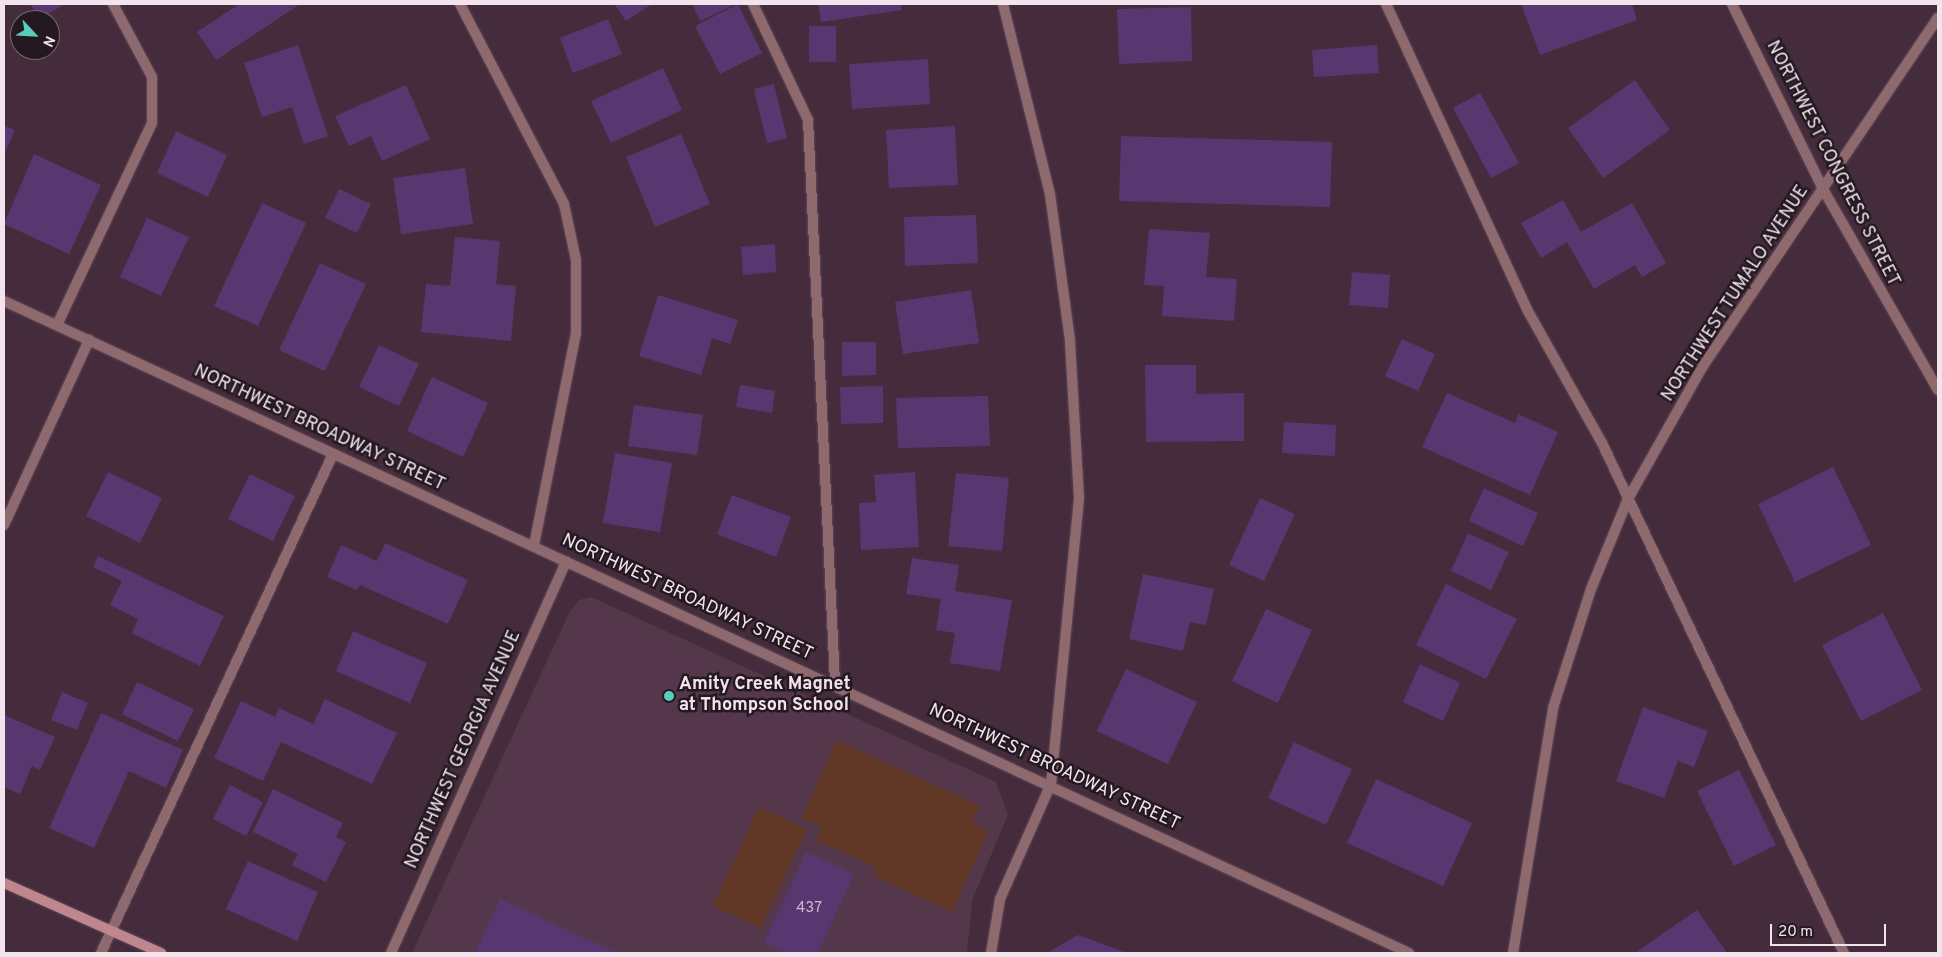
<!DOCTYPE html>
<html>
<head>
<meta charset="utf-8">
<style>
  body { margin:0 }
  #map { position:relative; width:1942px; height:957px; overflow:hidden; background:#442c3c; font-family:Overpass,sans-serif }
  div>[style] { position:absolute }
  .built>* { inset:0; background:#55374b }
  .green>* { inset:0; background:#613826 }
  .building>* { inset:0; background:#583771 }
  .roads { filter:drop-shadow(0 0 1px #604958) drop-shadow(0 0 1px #604958) }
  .lane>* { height:10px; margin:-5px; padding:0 5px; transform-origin:5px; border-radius:5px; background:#8e6a6e }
  .street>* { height:10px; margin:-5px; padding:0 5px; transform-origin:5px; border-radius:5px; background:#8e6a6e }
  .secondary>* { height:10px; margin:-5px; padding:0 5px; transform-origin:5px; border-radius:5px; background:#bf878d }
  .dots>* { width:14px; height:14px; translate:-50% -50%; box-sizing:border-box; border:2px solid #241920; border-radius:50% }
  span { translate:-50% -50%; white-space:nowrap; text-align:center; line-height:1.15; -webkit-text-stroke:5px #241920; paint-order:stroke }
  .number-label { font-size:15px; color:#ccb8ce }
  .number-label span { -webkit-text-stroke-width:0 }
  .street-label { font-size:18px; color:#f3e3ed }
  .poi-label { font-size:18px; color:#f3e3ed; font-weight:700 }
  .left { translate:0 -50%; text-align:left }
  .frame { position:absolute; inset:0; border:5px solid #f3e3ed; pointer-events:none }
  .north { position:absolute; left:10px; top:10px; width:50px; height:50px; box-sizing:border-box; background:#241920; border:1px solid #776a72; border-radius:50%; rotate:115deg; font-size:14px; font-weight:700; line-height:20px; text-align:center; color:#f3e3ed }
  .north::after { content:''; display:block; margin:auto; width:18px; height:22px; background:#5acebd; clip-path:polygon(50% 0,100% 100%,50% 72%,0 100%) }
  .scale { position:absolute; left:1770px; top:924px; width:116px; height:22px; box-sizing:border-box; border:2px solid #f3e3ed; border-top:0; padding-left:6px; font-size:15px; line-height:18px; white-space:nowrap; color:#f3e3ed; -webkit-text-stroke:4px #241920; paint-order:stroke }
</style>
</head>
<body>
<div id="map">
  <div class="built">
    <div style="clip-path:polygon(591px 597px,996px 782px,1008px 814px,972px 901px,967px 953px,412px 953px,570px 611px,579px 600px)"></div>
  </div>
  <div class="green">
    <div style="clip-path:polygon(837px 740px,980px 806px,972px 823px,989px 831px,952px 912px,874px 876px,877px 868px,816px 840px,822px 827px,801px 818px)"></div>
    <div style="clip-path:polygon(759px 807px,807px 829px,761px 928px,713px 906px)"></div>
  </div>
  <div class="building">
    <div style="clip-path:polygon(30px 4px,65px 4px,40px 19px)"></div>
    <div style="clip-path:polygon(239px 4px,300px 4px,216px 60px,197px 32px)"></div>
    <div style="clip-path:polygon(614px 4px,652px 4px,626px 21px)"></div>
    <div style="clip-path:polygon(692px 4px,736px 4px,700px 21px)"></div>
    <div style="clip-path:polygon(738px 4px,762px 53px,720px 74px,695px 26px)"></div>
    <div style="clip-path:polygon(818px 4px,901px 4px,902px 10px,821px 22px)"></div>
    <div style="clip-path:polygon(1521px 4px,1632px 4px,1637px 20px,1540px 55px)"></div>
    <div style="clip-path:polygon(1191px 7px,1192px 61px,1119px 64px,1117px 9px)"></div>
    <div style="clip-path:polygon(608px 19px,622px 54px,573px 73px,560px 38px)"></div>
    <div style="clip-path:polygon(809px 26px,836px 26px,836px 62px,809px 62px)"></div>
    <div style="clip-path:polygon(298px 45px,328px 136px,304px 144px,292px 107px,262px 117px,244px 63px)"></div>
    <div style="clip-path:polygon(1377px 45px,1379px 73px,1314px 77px,1312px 50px)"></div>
    <div style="clip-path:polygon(928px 59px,930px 104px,852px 109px,849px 64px)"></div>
    <div style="clip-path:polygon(663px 68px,682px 110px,611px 143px,591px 101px)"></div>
    <div style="clip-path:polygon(1635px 80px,1670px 130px,1603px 178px,1568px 128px)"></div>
    <div style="clip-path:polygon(774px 84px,787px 138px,767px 143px,754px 89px)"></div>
    <div style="clip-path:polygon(406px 85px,430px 139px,382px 161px,371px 136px,349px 146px,335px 116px)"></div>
    <div style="clip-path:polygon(1480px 93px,1519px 163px,1491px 178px,1453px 108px)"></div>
    <div style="clip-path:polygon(4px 125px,15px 130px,4px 155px)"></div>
    <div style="clip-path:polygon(955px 126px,958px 185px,889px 188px,886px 130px)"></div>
    <div style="clip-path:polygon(176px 131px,227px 155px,208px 197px,157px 173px)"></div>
    <div style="clip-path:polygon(681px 134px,710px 204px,655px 227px,626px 157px)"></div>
    <div style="clip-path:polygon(1121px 136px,1332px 142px,1330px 207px,1119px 201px)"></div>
    <div style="clip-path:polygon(34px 154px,101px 185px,69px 254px,4px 224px)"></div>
    <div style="clip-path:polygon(465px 168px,473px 224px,401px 234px,393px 178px)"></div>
    <div style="clip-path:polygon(339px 189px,371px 204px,357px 233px,325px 218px)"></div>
    <div style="clip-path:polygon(1563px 200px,1581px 232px,1632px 203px,1666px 263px,1642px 277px,1635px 265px,1594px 289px,1567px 242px,1541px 258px,1521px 223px)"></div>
    <div style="clip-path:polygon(262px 203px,306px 223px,258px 326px,214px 306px)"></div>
    <div style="clip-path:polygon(976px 215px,978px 263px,905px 266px,904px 217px)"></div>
    <div style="clip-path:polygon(147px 218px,189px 237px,161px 296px,120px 277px)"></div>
    <div style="clip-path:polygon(1149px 229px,1210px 233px,1206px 277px,1237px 279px,1234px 321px,1162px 316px,1164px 286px,1144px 285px)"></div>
    <div style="clip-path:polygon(455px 237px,500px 241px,496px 284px,516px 286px,511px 341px,421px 332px,426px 284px,450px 286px)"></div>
    <div style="clip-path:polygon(775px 244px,776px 272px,743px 275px,741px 247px)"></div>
    <div style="clip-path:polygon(320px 263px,366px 284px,325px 371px,279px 350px)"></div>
    <div style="clip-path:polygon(1352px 272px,1390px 275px,1388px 308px,1349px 305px)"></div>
    <div style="clip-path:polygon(971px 290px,979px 343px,903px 354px,895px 302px)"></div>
    <div style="clip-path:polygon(658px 295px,738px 320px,730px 344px,712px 338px,701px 375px,639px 356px)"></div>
    <div style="clip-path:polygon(1402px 339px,1435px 354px,1418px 391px,1385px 376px)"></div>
    <div style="clip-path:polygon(842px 342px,876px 342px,876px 375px,842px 376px)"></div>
    <div style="clip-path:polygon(379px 345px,419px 364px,399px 406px,359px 387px)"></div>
    <div style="clip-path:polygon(1145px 365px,1196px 365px,1196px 394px,1244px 393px,1244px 441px,1146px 442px)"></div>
    <div style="clip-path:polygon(432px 377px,488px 403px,463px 457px,407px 431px)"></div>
    <div style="clip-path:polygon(740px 385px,775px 391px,772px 413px,736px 407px)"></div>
    <div style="clip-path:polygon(883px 386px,883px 423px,841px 424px,840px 387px)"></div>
    <div style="clip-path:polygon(1447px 393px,1515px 423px,1518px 414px,1558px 432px,1530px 495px,1422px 447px)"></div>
    <div style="clip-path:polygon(988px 396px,990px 446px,898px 448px,896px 398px)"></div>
    <div style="clip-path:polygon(634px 405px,703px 415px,697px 455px,628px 446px)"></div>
    <div style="clip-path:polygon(1284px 422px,1336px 425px,1335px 456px,1282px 453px)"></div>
    <div style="clip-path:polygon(615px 453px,672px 463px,660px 532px,603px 523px)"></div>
    <div style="clip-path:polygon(1833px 467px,1871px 545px,1795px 582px,1758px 504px)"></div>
    <div style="clip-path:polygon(108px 472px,162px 498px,140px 543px,86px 516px)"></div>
    <div style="clip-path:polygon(915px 472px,919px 547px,861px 550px,859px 503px,876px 502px,874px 475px)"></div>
    <div style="clip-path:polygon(956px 473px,1009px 478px,1002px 551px,948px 546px)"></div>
    <div style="clip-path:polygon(250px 474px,295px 496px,273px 541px,228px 519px)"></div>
    <div style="clip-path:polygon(1484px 488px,1538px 513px,1523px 546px,1469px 521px)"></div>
    <div style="clip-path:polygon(732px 495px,791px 517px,776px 557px,717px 534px)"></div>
    <div style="clip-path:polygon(1260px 498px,1295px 514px,1264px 581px,1229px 565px)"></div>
    <div style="clip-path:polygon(1468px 533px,1509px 552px,1491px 590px,1451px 571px)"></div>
    <div style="clip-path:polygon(385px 543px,468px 580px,448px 624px,360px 585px,357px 590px,327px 577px,341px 545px,377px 561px)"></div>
    <div style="clip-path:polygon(98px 556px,224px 616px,200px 666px,132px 633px,138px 619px,110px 605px,122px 581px,93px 567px)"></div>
    <div style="clip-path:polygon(912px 558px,959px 565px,955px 591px,1012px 600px,1000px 671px,950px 663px,955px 633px,936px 630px,941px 599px,906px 594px)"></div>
    <div style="clip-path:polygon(1143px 574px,1214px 589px,1206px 625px,1190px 622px,1183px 651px,1129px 639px)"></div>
    <div style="clip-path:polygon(1446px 584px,1517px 619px,1486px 679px,1416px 645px)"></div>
    <div style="clip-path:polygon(1266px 609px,1312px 630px,1278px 703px,1232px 681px)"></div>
    <div style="clip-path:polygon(1883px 613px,1922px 690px,1861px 721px,1822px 645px)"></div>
    <div style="clip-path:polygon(353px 631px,427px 663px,410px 703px,336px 671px)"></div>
    <div style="clip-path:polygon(1420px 664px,1460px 683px,1443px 721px,1403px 702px)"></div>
    <div style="clip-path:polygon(1126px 669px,1197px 702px,1168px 764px,1097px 731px)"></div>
    <div style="clip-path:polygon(137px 682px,194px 709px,178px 741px,122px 714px)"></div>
    <div style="clip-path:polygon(62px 692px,88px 703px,77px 730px,51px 720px)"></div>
    <div style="clip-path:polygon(325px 699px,397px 733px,372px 784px,281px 742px,263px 781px,214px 758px,241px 701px,275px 717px,279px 708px,313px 724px)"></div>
    <div style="clip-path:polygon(1643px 707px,1708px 731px,1694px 767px,1678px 761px,1664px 798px,1616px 781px)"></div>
    <div style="clip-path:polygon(101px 713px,183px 750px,166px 788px,129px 771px,94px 848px,49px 828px)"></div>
    <div style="clip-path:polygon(4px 715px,55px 737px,40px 770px,32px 766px,20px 794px,4px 787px)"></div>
    <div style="clip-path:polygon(1294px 742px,1352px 769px,1326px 825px,1268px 798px)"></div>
    <div style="clip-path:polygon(1739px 770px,1776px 845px,1734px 866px,1697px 791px)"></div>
    <div style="clip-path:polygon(1376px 779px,1472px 823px,1443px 886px,1347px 843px)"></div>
    <div style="clip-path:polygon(230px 785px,263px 802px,246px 836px,213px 819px)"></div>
    <div style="clip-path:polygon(273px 789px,343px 823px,336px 837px,346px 842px,326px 882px,292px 865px,298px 854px,253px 832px)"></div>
    <div style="clip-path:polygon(806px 852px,854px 874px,818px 953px,787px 953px,764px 943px)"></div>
    <div style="clip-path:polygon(248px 861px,318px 892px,297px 941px,226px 909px)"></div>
    <div style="clip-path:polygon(500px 899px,618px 953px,475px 953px)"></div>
    <div style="clip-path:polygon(1697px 910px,1727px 953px,1635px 953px)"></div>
    <div style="clip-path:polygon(1078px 935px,1127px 953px,1047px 953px)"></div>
  </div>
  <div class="roads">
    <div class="lane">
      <div style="left:753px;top:4px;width:128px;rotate:64.6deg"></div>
      <div style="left:808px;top:120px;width:564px;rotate:87.25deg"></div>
      <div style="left:1386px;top:4px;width:340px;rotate:65.2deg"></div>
      <div style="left:1529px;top:313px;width:149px;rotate:60.7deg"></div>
      <div style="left:1602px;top:443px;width:565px;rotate:64.62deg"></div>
      <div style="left:57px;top:325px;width:223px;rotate:-64.8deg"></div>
      <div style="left:152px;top:123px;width:46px;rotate:-90deg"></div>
      <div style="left:152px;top:77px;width:83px;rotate:-118.1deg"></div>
      <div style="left:101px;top:953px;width:550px;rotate:-65.06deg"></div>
    </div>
    <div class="street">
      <div style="left:460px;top:4px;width:225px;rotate:62.5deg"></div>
      <div style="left:564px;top:204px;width:57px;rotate:77.9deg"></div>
      <div style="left:576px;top:260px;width:73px;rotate:90deg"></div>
      <div style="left:576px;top:333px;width:217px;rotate:101.2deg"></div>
      <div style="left:1732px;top:4px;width:206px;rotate:63.8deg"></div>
      <div style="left:1823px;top:189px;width:232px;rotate:60.2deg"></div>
      <div style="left:4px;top:301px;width:1549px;rotate:24.89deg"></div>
      <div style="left:4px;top:525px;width:204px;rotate:-65.3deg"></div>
      <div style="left:391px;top:953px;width:429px;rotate:-65.9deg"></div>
      <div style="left:991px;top:953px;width:55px;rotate:-80.5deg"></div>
      <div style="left:1000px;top:899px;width:126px;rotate:-66.1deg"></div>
      <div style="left:1051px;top:784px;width:287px;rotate:-84.4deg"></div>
      <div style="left:1079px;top:498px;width:158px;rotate:-93.3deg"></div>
      <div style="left:1070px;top:340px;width:147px;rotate:-97.8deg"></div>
      <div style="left:1050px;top:194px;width:196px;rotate:-103.9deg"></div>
      <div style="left:1513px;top:953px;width:248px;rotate:-80.7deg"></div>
      <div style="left:1553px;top:708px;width:125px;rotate:-72.3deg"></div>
      <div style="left:1591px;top:589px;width:97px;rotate:-67.7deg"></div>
      <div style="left:1628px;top:499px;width:153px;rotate:-60.6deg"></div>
      <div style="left:1703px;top:366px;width:420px;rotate:-56deg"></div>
    </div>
    <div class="secondary">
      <div style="left:4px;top:883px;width:172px;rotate:24deg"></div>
    </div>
  </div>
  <div class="dots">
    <div style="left:669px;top:696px;background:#5acebd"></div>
  </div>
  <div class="number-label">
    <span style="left:809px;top:909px">437</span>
  </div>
  <div class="street-label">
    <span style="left:1832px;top:164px;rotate:63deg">NORTHWEST CONGRESS STREET</span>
    <span style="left:1736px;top:294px;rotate:-57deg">NORTHWEST TUMALO AVENUE</span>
    <span style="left:319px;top:429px;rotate:25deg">NORTHWEST BROADWAY STREET</span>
    <span style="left:687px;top:598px;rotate:25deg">NORTHWEST BROADWAY STREET</span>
    <span style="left:464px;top:750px;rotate:-66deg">NORTHWEST GEORGIA AVENUE</span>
    <span style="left:1054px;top:768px;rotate:25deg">NORTHWEST BROADWAY STREET</span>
  </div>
  <div class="poi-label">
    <span class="left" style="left:679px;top:696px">Amity Creek Magnet<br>at Thompson School</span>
  </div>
  <div class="frame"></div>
  <div class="north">N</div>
  <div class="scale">20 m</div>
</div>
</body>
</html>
